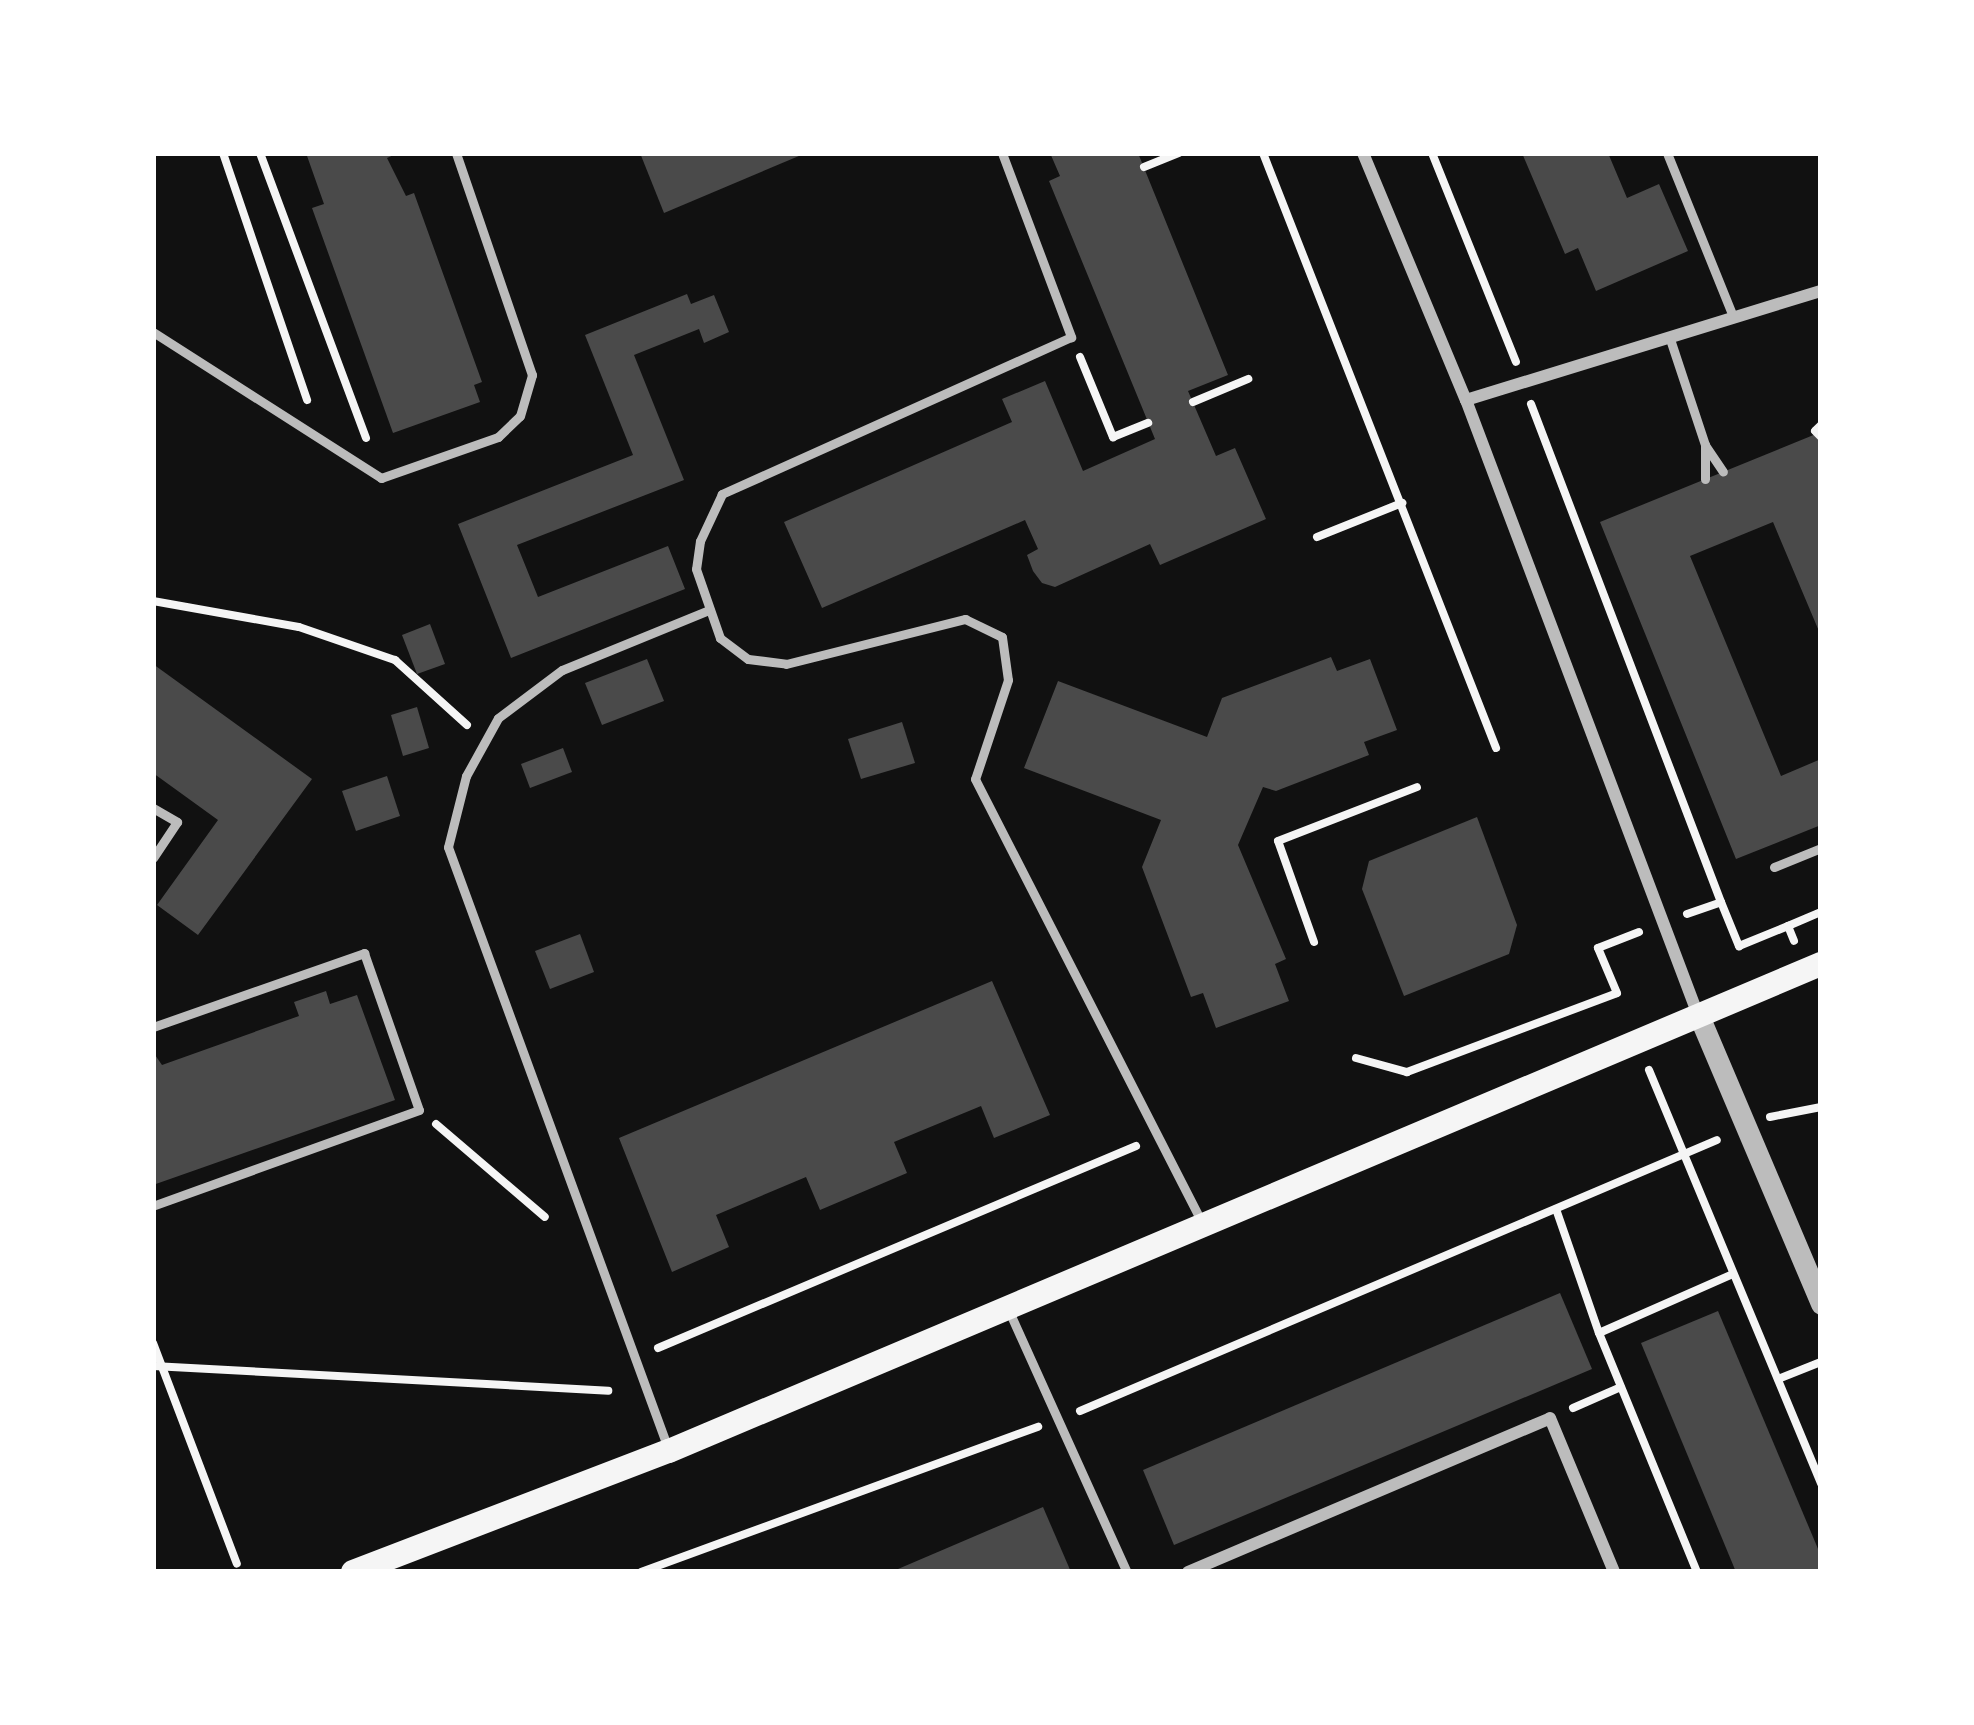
<!DOCTYPE html>
<html>
<head>
<meta charset="utf-8">
<style>
  body { margin:0 }
  #map { position:relative; width:1974px; height:1725px; overflow:hidden; background:#111; font-family:Merriweather,serif }
  div>[style] { position:absolute }
  .building>* { inset:0; background:#4a4a4a }
  .path>* { height:8px; margin:-4px; padding:0 4px; transform-origin:4px; border-radius:4px; background:#f5f5f5 }
  .service>* { height:9px; margin:-4.5px; padding:0 4.5px; transform-origin:4.5px; border-radius:4.5px; background:#bcbcbc }
  .minor>* { height:12px; margin:-6px; padding:0 6px; transform-origin:6px; border-radius:6px; background:#bcbcbc }
  .tertiary>* { height:21px; margin:-10.5px; padding:0 10.5px; transform-origin:10.5px; border-radius:10.5px; background:#bcbcbc }
  .secondary>* { height:24px; margin:-12px; padding:0 12px; transform-origin:12px; border-radius:12px; background:#f5f5f5 }
  span { translate:-50% -50%; white-space:nowrap; text-align:center; line-height:1.15; -webkit-text-stroke:12px #fff; paint-order:stroke }
  .frame { position:absolute; inset:0; border:156px solid #fff; pointer-events:none }
</style>
</head>
<body>
<div id="map">
  <div class="building">
    <div style="clip-path:polygon(306px 153px,398px 153px,387px 158px,406px 196px,414px 193px,482px 382px,474px 385px,480px 402px,393px 433px,312px 208px,324px 204px)"></div>
    <div style="clip-path:polygon(640px 153px,806px 153px,664px 213px)"></div>
    <div style="clip-path:polygon(1050px 153px,1138px 153px,1228px 375px,1188px 391px,1216px 456px,1235px 448px,1266px 519px,1160px 565px,1150px 544px,1055px 587px,1042px 583px,1033px 571px,1027px 555px,1038px 549px,1025px 520px,822px 608px,784px 522px,1012px 422px,1002px 399px,1045px 381px,1083px 471px,1155px 439px,1049px 181px,1060px 176px)"></div>
    <div style="clip-path:polygon(1522px 153px,1608px 153px,1627px 198px,1659px 184px,1688px 251px,1596px 291px,1578px 248px,1565px 254px)"></div>
    <div style="clip-path:polygon(687px 294px,691px 304px,714px 295px,729px 332px,704px 343px,699px 329px,634px 355px,684px 480px,517px 545px,538px 597px,668px 546px,685px 589px,511px 658px,458px 524px,633px 455px,585px 335px)"></div>
    <div style="clip-path:polygon(1816px 434px,1821px 447px,1821px 636px,1773px 522px,1690px 556px,1781px 776px,1821px 759px,1821px 825px,1736px 859px,1600px 522px)"></div>
    <div style="clip-path:polygon(430px 624px,445px 664px,417px 674px,402px 635px)"></div>
    <div style="clip-path:polygon(1331px 657px,1337px 671px,1370px 659px,1397px 730px,1364px 742px,1369px 755px,1276px 791px,1263px 787px,1238px 845px,1286px 959px,1275px 964px,1289px 1001px,1216px 1028px,1203px 993px,1191px 997px,1142px 867px,1161px 820px,1024px 768px,1058px 681px,1207px 737px,1222px 698px)"></div>
    <div style="clip-path:polygon(647px 659px,664px 701px,602px 725px,585px 683px)"></div>
    <div style="clip-path:polygon(153px 664px,312px 779px,198px 935px,157px 905px,218px 820px,153px 773px)"></div>
    <div style="clip-path:polygon(417px 707px,429px 748px,403px 756px,391px 715px)"></div>
    <div style="clip-path:polygon(902px 722px,915px 763px,861px 779px,848px 739px)"></div>
    <div style="clip-path:polygon(563px 748px,572px 772px,530px 788px,521px 764px)"></div>
    <div style="clip-path:polygon(387px 776px,400px 816px,356px 831px,342px 791px)"></div>
    <div style="clip-path:polygon(1477px 817px,1517px 925px,1509px 954px,1404px 996px,1362px 889px,1369px 861px)"></div>
    <div style="clip-path:polygon(580px 934px,594px 972px,550px 989px,535px 951px)"></div>
    <div style="clip-path:polygon(992px 981px,1050px 1115px,994px 1138px,981px 1106px,894px 1142px,907px 1173px,820px 1210px,806px 1177px,716px 1215px,729px 1247px,672px 1272px,619px 1138px)"></div>
    <div style="clip-path:polygon(326px 991px,330px 1004px,357px 995px,395px 1100px,153px 1185px,153px 1052px,162px 1065px,299px 1016px,294px 1002px)"></div>
    <div style="clip-path:polygon(1560px 1293px,1592px 1369px,1174px 1545px,1143px 1470px)"></div>
    <div style="clip-path:polygon(1718px 1311px,1821px 1556px,1821px 1572px,1736px 1572px,1641px 1343px)"></div>
    <div style="clip-path:polygon(1043px 1507px,1071px 1572px,891px 1572px)"></div>
  </div>
  <div class="path">
    <div style="left:223px;top:153px;width:261px;rotate:71.2deg"></div>
    <div style="left:260px;top:153px;width:304px;rotate:69.6deg"></div>
    <div style="left:1263px;top:153px;width:639px;rotate:68.61deg"></div>
    <div style="left:1432px;top:153px;width:225px;rotate:68.1deg"></div>
    <div style="left:1144px;top:167px;width:38px;rotate:-22deg"></div>
    <div style="left:1080px;top:357px;width:87px;rotate:67.6deg"></div>
    <div style="left:1113px;top:437px;width:38px;rotate:-22deg"></div>
    <div style="left:1193px;top:402px;width:60px;rotate:-22.7deg"></div>
    <div style="left:1531px;top:404px;width:533px;rotate:69.12deg"></div>
    <div style="left:1821px;top:425px;width:8px;rotate:135deg"></div>
    <div style="left:1815px;top:431px;width:8px;rotate:45deg"></div>
    <div style="left:1317px;top:537px;width:92px;rotate:-21.8deg"></div>
    <div style="left:153px;top:601px;width:148px;rotate:10.1deg"></div>
    <div style="left:299px;top:627px;width:102px;rotate:19deg"></div>
    <div style="left:395px;top:660px;width:97px;rotate:42.1deg"></div>
    <div style="left:1687px;top:914px;width:36px;rotate:-19deg"></div>
    <div style="left:1721px;top:902px;width:48px;rotate:67.8deg"></div>
    <div style="left:1739px;top:946px;width:53px;rotate:-22.2deg"></div>
    <div style="left:1788px;top:926px;width:16px;rotate:68deg"></div>
    <div style="left:1788px;top:926px;width:36px;rotate:-23deg"></div>
    <div style="left:1314px;top:942px;width:107px;rotate:-109.6deg"></div>
    <div style="left:1278px;top:841px;width:149px;rotate:-21.2deg"></div>
    <div style="left:1356px;top:1058px;width:53px;rotate:15.4deg"></div>
    <div style="left:1407px;top:1072px;width:224px;rotate:-20.6deg"></div>
    <div style="left:1617px;top:993px;width:49px;rotate:-112.9deg"></div>
    <div style="left:1598px;top:948px;width:44px;rotate:-21.3deg"></div>
    <div style="left:1649px;top:1070px;width:448px;rotate:67.4deg"></div>
    <div style="left:1770px;top:1117px;width:52px;rotate:-11.1deg"></div>
    <div style="left:436px;top:1124px;width:143px;rotate:40.5deg"></div>
    <div style="left:1556px;top:1209px;width:131px;rotate:70.9deg"></div>
    <div style="left:1599px;top:1333px;width:258px;rotate:67.7deg"></div>
    <div style="left:1599px;top:1333px;width:146px;rotate:-23.8deg"></div>
    <div style="left:153px;top:1343px;width:236px;rotate:69.2deg"></div>
    <div style="left:658px;top:1348px;width:519px;rotate:-22.91deg"></div>
    <div style="left:153px;top:1366px;width:456px;rotate:3.1deg"></div>
    <div style="left:1778px;top:1379px;width:46px;rotate:-21.6deg"></div>
    <div style="left:1573px;top:1408px;width:52px;rotate:-23.6deg"></div>
    <div style="left:1080px;top:1411px;width:692px;rotate:-23.05deg"></div>
    <div style="left:641px;top:1572px;width:423px;rotate:-20.1deg"></div>
  </div>
  <div class="service">
    <div style="left:1002px;top:153px;width:197px;rotate:69.4deg"></div>
    <div style="left:1071px;top:337px;width:383px;rotate:155.8deg"></div>
    <div style="left:722px;top:494px;width:52px;rotate:115.1deg"></div>
    <div style="left:700px;top:541px;width:28px;rotate:98deg"></div>
    <div style="left:696px;top:569px;width:73px;rotate:70.8deg"></div>
    <div style="left:720px;top:638px;width:35px;rotate:37deg"></div>
    <div style="left:748px;top:659px;width:38px;rotate:7deg"></div>
    <div style="left:786px;top:664px;width:185px;rotate:-14.1deg"></div>
    <div style="left:965px;top:619px;width:41px;rotate:25.9deg"></div>
    <div style="left:1002px;top:637px;width:43px;rotate:82.1deg"></div>
    <div style="left:1008px;top:680px;width:104px;rotate:108.4deg"></div>
    <div style="left:975px;top:779px;width:496px;rotate:62.9deg"></div>
    <div style="left:1667px;top:153px;width:174px;rotate:68deg"></div>
    <div style="left:153px;top:332px;width:271px;rotate:32.6deg"></div>
    <div style="left:381px;top:478px;width:124px;rotate:-19.3deg"></div>
    <div style="left:498px;top:437px;width:30px;rotate:-44deg"></div>
    <div style="left:520px;top:416px;width:43px;rotate:-73.7deg"></div>
    <div style="left:532px;top:375px;width:235px;rotate:-108.9deg"></div>
    <div style="left:1669px;top:336px;width:115px;rotate:71.7deg"></div>
    <div style="left:1705px;top:479px;width:34px;rotate:-90deg"></div>
    <div style="left:1705px;top:445px;width:32px;rotate:56deg"></div>
    <div style="left:153px;top:808px;width:28px;rotate:30deg"></div>
    <div style="left:177px;top:822px;width:43px;rotate:123.7deg"></div>
    <div style="left:1774px;top:867px;width:51px;rotate:-22deg"></div>
    <div style="left:153px;top:1027px;width:224px;rotate:-19.3deg"></div>
    <div style="left:364px;top:953px;width:166px;rotate:70.7deg"></div>
    <div style="left:419px;top:1110px;width:283px;rotate:160.2deg"></div>
    <div style="left:1008px;top:1309px;width:289px;rotate:65.7deg"></div>
    <div style="left:669px;top:1451px;width:643px;rotate:-110.1deg"></div>
    <div style="left:448px;top:847px;width:73px;rotate:-75.8deg"></div>
    <div style="left:466px;top:776px;width:66px;rotate:-61.1deg"></div>
    <div style="left:498px;top:718px;width:80px;rotate:-36.9deg"></div>
    <div style="left:562px;top:670px;width:159px;rotate:-22.2deg"></div>
  </div>
  <div class="minor">
    <div style="left:1363px;top:153px;width:268px;rotate:67.4deg"></div>
    <div style="left:1466px;top:400px;width:657px;rotate:69.33deg"></div>
    <div style="left:1466px;top:400px;width:371px;rotate:-17.1deg"></div>
    <div style="left:1188px;top:1572px;width:393px;rotate:-23deg"></div>
    <div style="left:1550px;top:1418px;width:167px;rotate:67.4deg"></div>
  </div>
  <div class="tertiary">
    <div style="left:1699px;top:1016px;width:313px;rotate:67deg"></div>
  </div>
  <div class="secondary">
    <div style="left:353px;top:1572px;width:338px;rotate:-21deg"></div>
    <div style="left:669px;top:1451px;width:1251px;rotate:-22.92deg"></div>
  </div>
  <div class="frame"></div>
</div>
</body>
</html>
